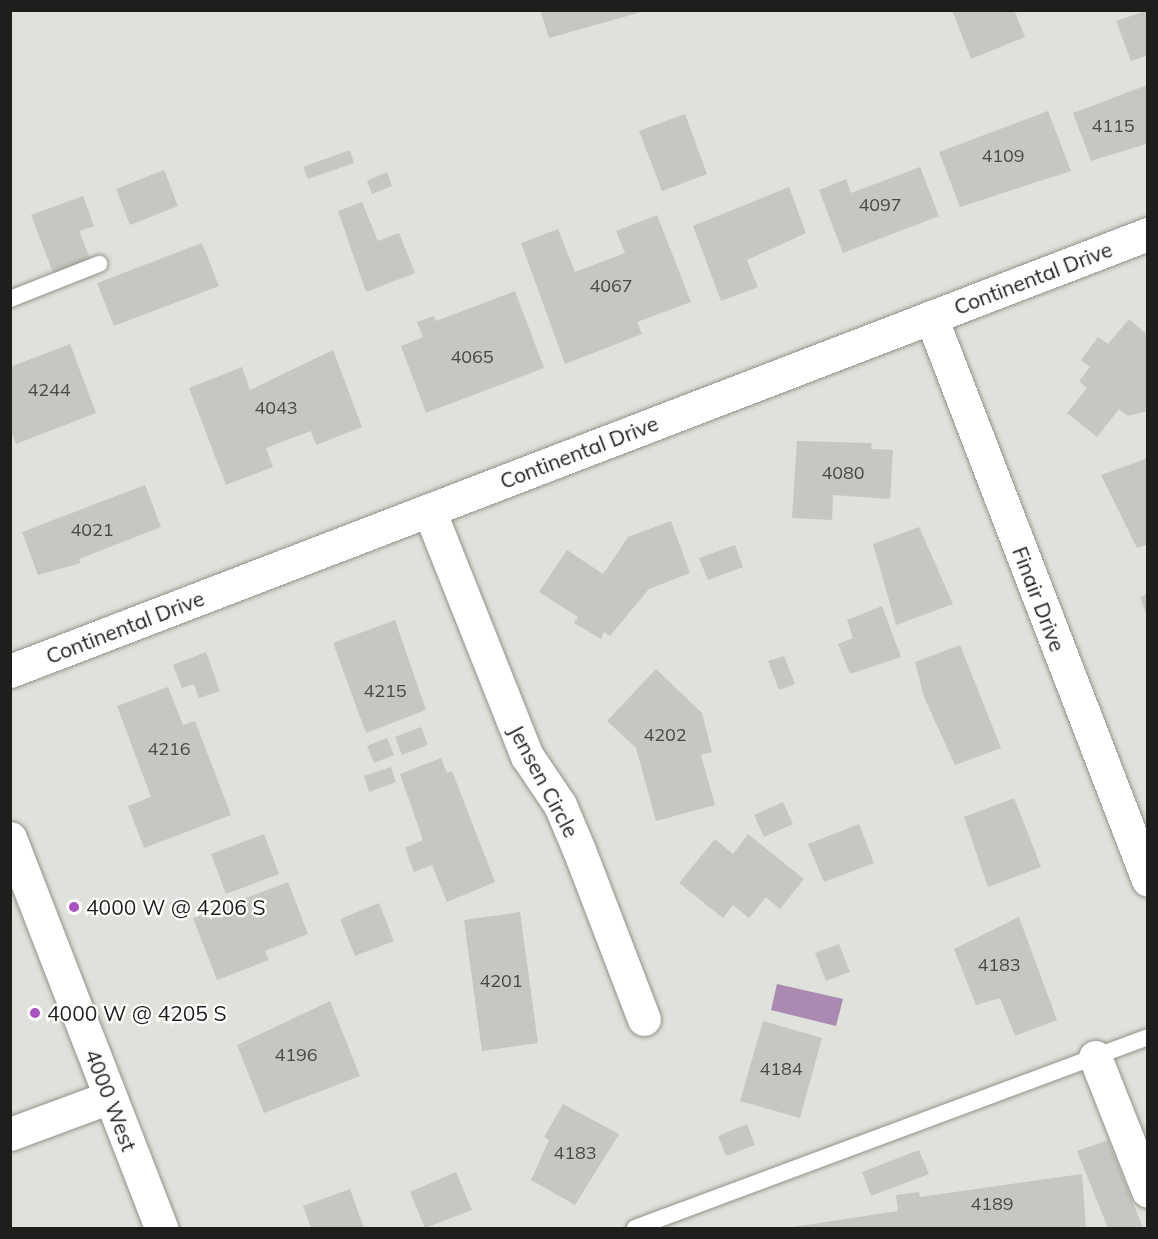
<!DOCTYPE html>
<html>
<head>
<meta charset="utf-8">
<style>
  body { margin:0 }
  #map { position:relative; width:1158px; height:1239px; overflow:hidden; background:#e0e1da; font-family:Mulish,sans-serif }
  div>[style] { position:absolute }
  .water>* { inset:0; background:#aa8ab3 }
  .building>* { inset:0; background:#c6c7c0 }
  .roads { filter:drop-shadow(0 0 2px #91928b) drop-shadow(0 0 2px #91928b) }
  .service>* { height:16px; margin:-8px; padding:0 8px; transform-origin:8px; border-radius:8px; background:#fff }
  .minor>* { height:33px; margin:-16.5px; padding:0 16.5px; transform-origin:16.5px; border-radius:16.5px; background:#fff }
  .tertiary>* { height:33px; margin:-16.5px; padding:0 16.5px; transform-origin:16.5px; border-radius:16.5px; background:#fff }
  .dots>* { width:16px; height:16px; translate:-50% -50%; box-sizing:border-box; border:3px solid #fff; border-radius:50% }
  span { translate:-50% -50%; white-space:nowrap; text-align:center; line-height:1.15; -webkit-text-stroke:4.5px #fff; paint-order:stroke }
  .number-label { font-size:18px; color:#484845 }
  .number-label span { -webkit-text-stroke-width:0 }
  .street-label { font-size:21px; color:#1e1e1c }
  .poi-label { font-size:21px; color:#1e1e1c }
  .left { translate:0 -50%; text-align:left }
  .frame { position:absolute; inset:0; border:12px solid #1e1e1c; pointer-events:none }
</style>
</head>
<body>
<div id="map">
  <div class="water">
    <div style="clip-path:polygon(777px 984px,843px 999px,836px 1026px,771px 1010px)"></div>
  </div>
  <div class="building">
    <div style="clip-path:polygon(540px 10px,645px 10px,645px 11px,549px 38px)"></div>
    <div style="clip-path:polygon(952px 10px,1014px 10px,1025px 37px,971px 59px)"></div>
    <div style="clip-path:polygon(1148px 10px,1148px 55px,1131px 61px,1116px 21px)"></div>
    <div style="clip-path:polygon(1147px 85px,1146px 144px,1091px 161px,1073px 113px)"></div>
    <div style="clip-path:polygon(1048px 111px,1071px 171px,960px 207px,939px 152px)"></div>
    <div style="clip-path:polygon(685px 114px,707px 174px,662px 191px,639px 131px)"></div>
    <div style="clip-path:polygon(350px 150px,354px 163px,308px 179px,303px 167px)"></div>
    <div style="clip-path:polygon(920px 167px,939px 216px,843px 253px,819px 190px,846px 179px,851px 193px)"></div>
    <div style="clip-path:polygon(164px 170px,178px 206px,130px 225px,116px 189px)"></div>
    <div style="clip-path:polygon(387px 172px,392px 186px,372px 194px,367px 181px)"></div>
    <div style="clip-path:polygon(789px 187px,806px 233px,747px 260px,758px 287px,721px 301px,693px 226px)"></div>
    <div style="clip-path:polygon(83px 196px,94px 226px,79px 231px,91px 261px,54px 275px,31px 215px)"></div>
    <div style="clip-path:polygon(362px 202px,378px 241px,399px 233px,415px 273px,366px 292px,338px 211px)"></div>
    <div style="clip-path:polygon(657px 215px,691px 302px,637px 322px,642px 334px,565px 364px,521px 243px,558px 229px,575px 272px,625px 253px,616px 231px)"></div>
    <div style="clip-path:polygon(202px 243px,219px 286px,114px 326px,97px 283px)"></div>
    <div style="clip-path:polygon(515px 291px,544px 368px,426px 413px,401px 346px,423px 337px,417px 322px,434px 316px,436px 321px)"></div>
    <div style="clip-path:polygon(1129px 319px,1148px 335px,1148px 411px,1128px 416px,1119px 409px,1097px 437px,1067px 413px,1087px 388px,1079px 381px,1090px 367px,1081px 360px,1098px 337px,1108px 344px)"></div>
    <div style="clip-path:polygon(70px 344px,96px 413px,16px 444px,10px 429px,10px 367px)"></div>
    <div style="clip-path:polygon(333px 350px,362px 427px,316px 445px,311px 431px,266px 448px,273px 467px,226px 485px,189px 388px,242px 367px,250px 390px)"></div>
    <div style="clip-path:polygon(797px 441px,872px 443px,871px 449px,893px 450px,890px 499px,833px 495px,832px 520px,792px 518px)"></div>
    <div style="clip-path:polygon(1148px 458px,1148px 544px,1137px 548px,1101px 475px)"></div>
    <div style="clip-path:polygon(145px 485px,161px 527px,79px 559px,81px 563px,38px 575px,22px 532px)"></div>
    <div style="clip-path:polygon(671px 521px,690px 573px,649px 589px,610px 636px,604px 632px,601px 639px,574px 623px,578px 617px,539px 592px,567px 550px,603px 574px,628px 537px)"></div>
    <div style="clip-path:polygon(919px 527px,953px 604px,896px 625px,873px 544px)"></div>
    <div style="clip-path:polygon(735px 545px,743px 567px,708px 580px,699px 558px)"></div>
    <div style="clip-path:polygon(1148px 594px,1148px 617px,1147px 617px,1140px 597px)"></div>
    <div style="clip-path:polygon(882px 606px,901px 657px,850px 674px,838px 644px,853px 638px,847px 620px)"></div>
    <div style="clip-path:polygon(395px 620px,426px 710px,366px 733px,333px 643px)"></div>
    <div style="clip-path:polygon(960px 645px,1001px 748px,955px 765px,924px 697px,915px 662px)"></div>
    <div style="clip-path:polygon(206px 652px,220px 691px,199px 698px,194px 684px,182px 688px,173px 665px)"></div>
    <div style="clip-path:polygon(784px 656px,795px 684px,779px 690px,768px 661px)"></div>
    <div style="clip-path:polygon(656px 669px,702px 713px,712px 752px,701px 755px,715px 805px,656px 821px,636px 748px,607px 721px)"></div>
    <div style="clip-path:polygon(168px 687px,183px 725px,195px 721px,231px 815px,144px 848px,128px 806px,151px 797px,117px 706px)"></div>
    <div style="clip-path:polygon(421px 727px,428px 745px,402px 755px,395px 737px)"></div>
    <div style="clip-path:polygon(387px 738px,394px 755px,374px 763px,367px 746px)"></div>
    <div style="clip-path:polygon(441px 758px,447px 773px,452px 771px,495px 882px,447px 902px,432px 865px,414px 872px,405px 848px,423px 840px,400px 774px)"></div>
    <div style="clip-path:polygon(391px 767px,396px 782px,369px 792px,364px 776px)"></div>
    <div style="clip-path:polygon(1014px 798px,1041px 867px,988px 887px,964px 817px)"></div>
    <div style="clip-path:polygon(783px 802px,793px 824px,764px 837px,754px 815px)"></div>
    <div style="clip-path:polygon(859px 824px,874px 863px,824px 882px,808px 844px)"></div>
    <div style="clip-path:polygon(264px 834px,279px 874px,226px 894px,211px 854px)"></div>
    <div style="clip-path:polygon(748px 834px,804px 879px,780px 909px,766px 897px,749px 918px,733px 905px,723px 918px,679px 883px,715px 839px,733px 854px)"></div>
    <div style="clip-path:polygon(288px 882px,308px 934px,265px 951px,269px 960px,217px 980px,193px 918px)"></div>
    <div style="clip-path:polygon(379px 903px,394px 941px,355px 956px,340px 919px)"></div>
    <div style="clip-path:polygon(520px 912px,538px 1043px,482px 1051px,464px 920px)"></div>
    <div style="clip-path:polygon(1019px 917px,1057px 1020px,1015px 1036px,1000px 998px,976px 1005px,954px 949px)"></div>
    <div style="clip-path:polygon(839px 944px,850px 972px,826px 981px,815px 953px)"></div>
    <div style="clip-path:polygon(330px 1001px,360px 1076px,264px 1113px,237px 1045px)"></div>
    <div style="clip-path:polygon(763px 1021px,822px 1038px,800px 1118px,740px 1101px)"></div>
    <div style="clip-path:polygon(563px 1104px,619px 1134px,575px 1205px,531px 1180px,549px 1140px,544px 1137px)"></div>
    <div style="clip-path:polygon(747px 1124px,755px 1145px,726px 1156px,718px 1136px)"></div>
    <div style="clip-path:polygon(1108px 1140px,1143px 1228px,1108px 1228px,1077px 1151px)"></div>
    <div style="clip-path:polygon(919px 1150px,929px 1174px,871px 1196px,862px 1172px)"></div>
    <div style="clip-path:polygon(456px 1172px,472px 1210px,425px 1228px,410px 1192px)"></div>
    <div style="clip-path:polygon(1082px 1174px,1086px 1228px,786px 1228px,898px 1211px,896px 1195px,919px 1192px,920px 1197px)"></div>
    <div style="clip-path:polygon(350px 1189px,364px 1228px,311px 1228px,303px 1206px)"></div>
  </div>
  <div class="roads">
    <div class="service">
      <div style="left:10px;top:299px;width:96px;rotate:-21.5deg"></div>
      <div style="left:635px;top:1228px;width:547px;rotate:-20.42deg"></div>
    </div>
    <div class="minor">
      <div style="left:931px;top:317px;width:603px;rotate:68.92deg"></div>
      <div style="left:429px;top:510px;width:265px;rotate:68.3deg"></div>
      <div style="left:527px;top:756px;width:59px;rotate:56deg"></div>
      <div style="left:560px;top:805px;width:49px;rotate:67.1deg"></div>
      <div style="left:579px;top:850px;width:181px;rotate:69deg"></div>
      <div style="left:10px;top:671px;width:1219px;rotate:-21.01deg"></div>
      <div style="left:1095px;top:1057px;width:144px;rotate:68.4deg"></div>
      <div style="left:10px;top:1134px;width:107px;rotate:-20.3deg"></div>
    </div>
    <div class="tertiary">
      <div style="left:10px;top:838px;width:418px;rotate:68.8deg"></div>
    </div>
  </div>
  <div class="dots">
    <div style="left:74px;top:907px;background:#aa52c0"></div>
    <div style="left:35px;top:1013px;background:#aa52c0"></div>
  </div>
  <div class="number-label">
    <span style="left:1113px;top:126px">4115</span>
    <span style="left:1003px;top:156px">4109</span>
    <span style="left:880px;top:205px">4097</span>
    <span style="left:611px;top:286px">4067</span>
    <span style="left:472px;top:357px">4065</span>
    <span style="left:49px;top:390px">4244</span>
    <span style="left:276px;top:408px">4043</span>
    <span style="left:843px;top:473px">4080</span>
    <span style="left:92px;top:530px">4021</span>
    <span style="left:385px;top:691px">4215</span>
    <span style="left:665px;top:735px">4202</span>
    <span style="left:169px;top:749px">4216</span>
    <span style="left:999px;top:965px">4183</span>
    <span style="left:501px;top:981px">4201</span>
    <span style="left:296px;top:1055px">4196</span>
    <span style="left:781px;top:1069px">4184</span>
    <span style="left:575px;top:1153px">4183</span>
    <span style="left:992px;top:1204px">4189</span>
  </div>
  <div class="street-label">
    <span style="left:1033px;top:278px;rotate:-21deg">Continental Drive</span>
    <span style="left:579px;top:452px;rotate:-21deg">Continental Drive</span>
    <span style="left:1039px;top:599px;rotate:69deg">Finair Drive</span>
    <span style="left:125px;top:627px;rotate:-21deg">Continental Drive</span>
    <span style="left:544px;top:781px;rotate:62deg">Jensen Circle</span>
    <span style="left:111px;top:1100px;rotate:69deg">4000 West</span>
  </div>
  <div class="poi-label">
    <span class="left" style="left:86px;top:907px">4000 W @ 4206 S</span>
    <span class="left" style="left:47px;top:1013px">4000 W @ 4205 S</span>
  </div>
  <div class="frame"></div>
</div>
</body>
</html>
